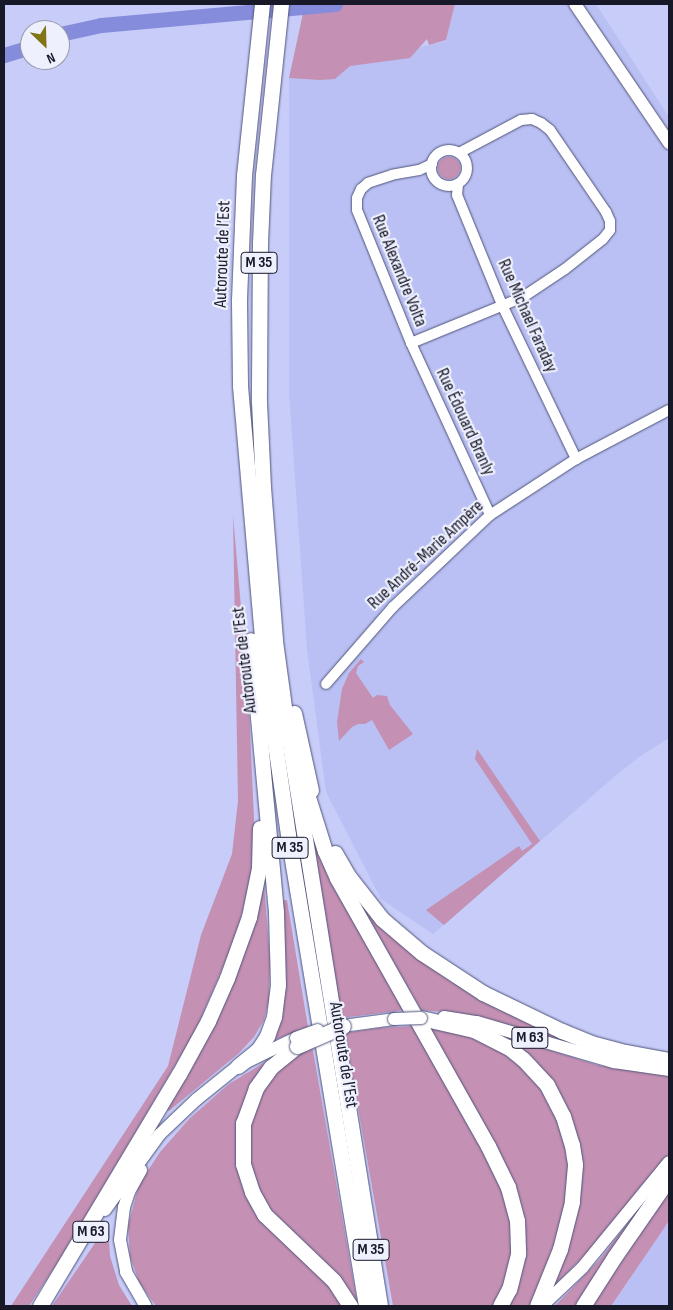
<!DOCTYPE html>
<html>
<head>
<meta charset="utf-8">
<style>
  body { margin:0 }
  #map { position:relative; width:673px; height:1310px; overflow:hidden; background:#c7ccf9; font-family:"Sofia Sans Condensed",sans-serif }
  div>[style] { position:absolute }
  .built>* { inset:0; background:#bac0f3 }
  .green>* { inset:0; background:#c490b3 }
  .round { border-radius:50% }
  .river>* { height:15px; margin:-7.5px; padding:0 7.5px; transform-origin:7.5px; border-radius:7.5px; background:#868cdc }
  .roads { filter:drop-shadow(0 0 1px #50547a) drop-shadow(0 0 1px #50547a) }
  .minor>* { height:10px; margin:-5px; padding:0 5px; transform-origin:5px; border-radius:5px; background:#fff }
  .minor>.ring { margin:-5px; padding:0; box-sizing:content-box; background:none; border:10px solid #fff; border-radius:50% }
  .major>* { height:12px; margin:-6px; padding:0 6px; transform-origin:6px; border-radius:6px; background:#fff }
  .highway>* { height:15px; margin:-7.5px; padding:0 7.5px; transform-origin:7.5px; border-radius:7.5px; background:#fff }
  .bridges { filter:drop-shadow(0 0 1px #50547a) drop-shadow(0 0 1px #50547a) }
  .major-bridge>* { height:12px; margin:-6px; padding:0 6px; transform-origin:6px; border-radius:6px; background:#fff }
  .highway-bridge>* { height:15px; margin:-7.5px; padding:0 7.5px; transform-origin:7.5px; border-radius:7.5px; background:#fff }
  span { translate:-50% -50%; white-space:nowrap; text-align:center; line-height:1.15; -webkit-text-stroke:4.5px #eef0fe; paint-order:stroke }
  .shield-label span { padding:1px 4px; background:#eef0fe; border:1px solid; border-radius:4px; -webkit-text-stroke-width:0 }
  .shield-label { font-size:16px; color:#171828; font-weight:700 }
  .street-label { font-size:18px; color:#171828 }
  .frame { position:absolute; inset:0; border:5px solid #171828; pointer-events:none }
  .north { position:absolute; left:20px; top:20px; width:50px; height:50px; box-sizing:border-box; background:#eef0fe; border:1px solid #989aa8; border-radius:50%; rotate:156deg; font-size:14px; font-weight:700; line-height:20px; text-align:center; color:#171828 }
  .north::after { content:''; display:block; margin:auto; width:18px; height:22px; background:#837416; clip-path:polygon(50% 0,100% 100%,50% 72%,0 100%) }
</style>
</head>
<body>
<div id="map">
  <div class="built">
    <div style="clip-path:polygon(455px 4px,596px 4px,669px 117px,669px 738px,639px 757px,614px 777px,433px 934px,381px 899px,326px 792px,307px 649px,289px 392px,289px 78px,446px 41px)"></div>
    <div style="clip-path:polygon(669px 1220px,669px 1306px,611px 1306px,665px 1227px)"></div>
  </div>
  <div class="green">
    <div style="clip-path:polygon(305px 4px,459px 4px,455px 4px,446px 40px,429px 45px,427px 39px,410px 58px,350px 66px,335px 79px,320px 80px,289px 78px)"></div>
    <div class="round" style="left:438px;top:157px;width:22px;height:22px"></div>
    <div style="clip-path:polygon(233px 515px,248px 688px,255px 840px,253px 867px,237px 934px,196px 1030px,66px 1250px,29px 1306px,11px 1306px,168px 1066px,201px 935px,232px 854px,238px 801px)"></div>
    <div style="clip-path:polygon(361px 659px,364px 662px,358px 666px,356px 673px,373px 698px,377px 695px,387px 696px,390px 705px,413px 734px,389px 750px,372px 720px,365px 724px,358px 724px,352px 727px,339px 741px,337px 722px,342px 689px,349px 673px)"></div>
    <div style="clip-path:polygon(477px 749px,540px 841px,444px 925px,426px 910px,519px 846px,522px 851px,532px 844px,475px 759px)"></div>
    <div style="clip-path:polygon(313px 836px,404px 1010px,341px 1018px)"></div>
    <div style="clip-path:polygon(263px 871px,270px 959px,269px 1000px,264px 1020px,254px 1037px,239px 1053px,169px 1111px,165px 1109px)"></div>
    <div style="clip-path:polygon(355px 895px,429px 965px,606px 1053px,465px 1014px,421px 1010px)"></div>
    <div style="clip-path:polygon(287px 900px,308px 1027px,275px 1040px,281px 901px)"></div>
    <div style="clip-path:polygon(414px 1026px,493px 1167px,511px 1217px,511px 1264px,494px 1306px,393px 1306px,345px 1033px,378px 1028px)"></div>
    <div style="clip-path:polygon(429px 1027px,463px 1034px,513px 1057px,541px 1084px,567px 1135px,571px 1197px,533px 1303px,530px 1306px,509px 1306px,519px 1285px,526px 1251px,523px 1210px,517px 1190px,483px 1122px)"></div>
    <div style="clip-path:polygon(508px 1037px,597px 1065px,669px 1076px,669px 1154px,585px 1255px,550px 1290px,567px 1253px,579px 1201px,553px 1084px,535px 1060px,506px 1040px)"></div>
    <div style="clip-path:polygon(312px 1045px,357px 1302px,354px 1303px,267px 1210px,247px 1159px,251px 1111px,276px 1067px)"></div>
    <div style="clip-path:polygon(265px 1062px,255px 1079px,239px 1170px,344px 1306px,156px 1306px,139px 1282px,130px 1256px,128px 1226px,139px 1184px,160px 1152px,190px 1118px,229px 1084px)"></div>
    <div style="clip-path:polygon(656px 1187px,576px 1306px,555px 1306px,600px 1259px)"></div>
    <div style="clip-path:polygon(669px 1191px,669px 1220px,665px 1227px,611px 1306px,592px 1306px)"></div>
    <div style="clip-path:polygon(108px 1224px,110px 1256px,119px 1285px,132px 1306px,52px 1306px)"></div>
  </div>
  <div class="river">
    <div style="left:60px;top:34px;width:42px;rotate:-12.4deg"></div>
    <div style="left:101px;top:25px;width:235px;rotate:-5.1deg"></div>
    <div style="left:4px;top:55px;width:27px;rotate:-17deg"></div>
  </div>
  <div class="roads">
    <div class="minor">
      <div class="ring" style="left:431px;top:150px;width:26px;height:26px"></div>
      <div style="left:432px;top:164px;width:14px;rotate:155deg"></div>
      <div style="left:419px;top:170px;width:27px;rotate:170deg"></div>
      <div style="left:392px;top:175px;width:25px;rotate:162deg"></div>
      <div style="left:368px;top:183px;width:9px;rotate:139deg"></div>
      <div style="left:361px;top:189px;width:10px;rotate:114deg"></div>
      <div style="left:357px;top:198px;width:12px;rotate:90deg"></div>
      <div style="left:357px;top:210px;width:144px;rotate:67.9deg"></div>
      <div style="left:411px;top:343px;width:189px;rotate:65.3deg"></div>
      <div style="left:458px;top:184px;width:11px;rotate:95deg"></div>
      <div style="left:457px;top:195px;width:121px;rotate:67.7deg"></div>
      <div style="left:503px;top:307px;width:169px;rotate:64.3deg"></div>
      <div style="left:411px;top:343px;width:121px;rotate:-22.3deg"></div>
      <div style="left:523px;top:297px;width:50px;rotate:-33.7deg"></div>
      <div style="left:565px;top:269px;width:48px;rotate:-38.3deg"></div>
      <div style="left:603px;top:239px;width:11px;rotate:-52deg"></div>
      <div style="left:610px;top:230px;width:9px;rotate:-90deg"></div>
      <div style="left:610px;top:221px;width:10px;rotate:-114deg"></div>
      <div style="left:606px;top:212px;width:99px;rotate:-124.3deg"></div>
      <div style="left:550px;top:130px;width:11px;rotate:-142deg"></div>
      <div style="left:541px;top:123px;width:10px;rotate:-156deg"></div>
      <div style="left:532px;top:119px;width:11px;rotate:175deg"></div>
      <div style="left:521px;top:120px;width:70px;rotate:152deg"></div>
      <div style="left:326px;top:684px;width:102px;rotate:-49deg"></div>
      <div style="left:393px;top:607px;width:134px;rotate:-43.5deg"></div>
      <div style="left:490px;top:515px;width:103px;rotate:-33.1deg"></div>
      <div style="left:576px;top:459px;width:105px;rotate:-27.8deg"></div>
    </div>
    <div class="major">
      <div style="left:575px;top:4px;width:168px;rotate:55.9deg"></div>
      <div style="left:444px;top:1017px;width:33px;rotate:9deg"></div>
      <div style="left:477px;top:1022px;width:143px;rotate:16.3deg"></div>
      <div style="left:614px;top:1062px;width:56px;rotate:8.3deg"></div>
      <div style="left:343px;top:1026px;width:51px;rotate:-7.8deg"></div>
      <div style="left:141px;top:1170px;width:25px;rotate:119deg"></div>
      <div style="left:129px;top:1192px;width:16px;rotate:108deg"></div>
      <div style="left:124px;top:1207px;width:33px;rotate:97deg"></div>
      <div style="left:120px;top:1240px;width:33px;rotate:79deg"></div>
      <div style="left:126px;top:1272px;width:39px;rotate:60deg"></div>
      <div style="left:105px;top:1210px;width:92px;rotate:-54.2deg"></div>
      <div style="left:159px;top:1135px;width:52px;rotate:-43.5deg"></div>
      <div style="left:197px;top:1099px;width:53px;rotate:-38.8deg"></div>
      <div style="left:238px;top:1066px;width:64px;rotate:-25.8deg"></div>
      <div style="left:542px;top:1306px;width:55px;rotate:-43.5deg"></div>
      <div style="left:582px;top:1268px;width:137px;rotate:-50.6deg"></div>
    </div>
    <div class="highway">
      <div style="left:262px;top:4px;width:172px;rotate:96deg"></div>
      <div style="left:244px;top:175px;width:127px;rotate:92.3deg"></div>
      <div style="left:239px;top:302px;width:84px;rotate:89.3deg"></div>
      <div style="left:240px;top:386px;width:288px;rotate:85deg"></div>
      <div style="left:265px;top:673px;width:164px;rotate:81.9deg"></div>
      <div style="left:288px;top:835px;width:477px;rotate:80.6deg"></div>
      <div style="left:281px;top:4px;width:171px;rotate:96deg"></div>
      <div style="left:263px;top:174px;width:69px;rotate:92.5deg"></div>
      <div style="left:260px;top:243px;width:159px;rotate:90.4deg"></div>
      <div style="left:259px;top:402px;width:85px;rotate:87.3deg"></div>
      <div style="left:263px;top:487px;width:154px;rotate:85.5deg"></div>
      <div style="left:275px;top:641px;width:74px;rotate:82.2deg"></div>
      <div style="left:285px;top:714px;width:600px;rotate:80.88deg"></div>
      <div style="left:294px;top:713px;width:79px;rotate:77.6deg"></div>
      <div style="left:303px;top:781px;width:73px;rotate:72.6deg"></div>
      <div style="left:325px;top:851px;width:30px;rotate:66deg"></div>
      <div style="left:337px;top:878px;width:308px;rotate:60.6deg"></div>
      <div style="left:488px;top:1146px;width:46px;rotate:64deg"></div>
      <div style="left:508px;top:1187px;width:34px;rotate:75deg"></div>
      <div style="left:517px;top:1220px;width:34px;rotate:88deg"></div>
      <div style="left:518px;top:1254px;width:36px;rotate:104deg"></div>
      <div style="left:509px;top:1289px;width:19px;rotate:118deg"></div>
      <div style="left:335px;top:853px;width:28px;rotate:60deg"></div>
      <div style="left:349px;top:877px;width:53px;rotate:51.8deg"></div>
      <div style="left:382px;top:919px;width:52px;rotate:40.4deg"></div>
      <div style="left:422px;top:953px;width:73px;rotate:33.3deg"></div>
      <div style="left:483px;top:993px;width:88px;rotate:25.7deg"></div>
      <div style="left:562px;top:1031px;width:31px;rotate:22deg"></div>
      <div style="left:591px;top:1043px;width:35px;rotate:15deg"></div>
      <div style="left:625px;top:1052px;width:45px;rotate:10.3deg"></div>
      <div style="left:421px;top:1018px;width:54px;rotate:12.8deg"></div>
      <div style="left:474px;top:1030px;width:38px;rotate:27deg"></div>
      <div style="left:508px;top:1047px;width:19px;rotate:39deg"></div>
      <div style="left:523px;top:1059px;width:35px;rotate:47deg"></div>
      <div style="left:547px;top:1085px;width:35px;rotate:63deg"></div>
      <div style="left:563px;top:1116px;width:30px;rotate:73deg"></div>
      <div style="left:572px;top:1145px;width:20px;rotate:81deg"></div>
      <div style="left:575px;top:1165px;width:37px;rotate:95deg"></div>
      <div style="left:572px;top:1202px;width:49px;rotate:104.3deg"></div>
      <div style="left:560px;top:1249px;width:61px;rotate:112deg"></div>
      <div style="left:297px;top:1046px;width:33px;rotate:141deg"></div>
      <div style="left:271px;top:1067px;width:26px;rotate:126deg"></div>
      <div style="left:256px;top:1088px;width:37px;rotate:110deg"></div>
      <div style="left:243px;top:1123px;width:41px;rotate:90deg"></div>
      <div style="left:243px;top:1164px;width:29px;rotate:72deg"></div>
      <div style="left:252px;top:1192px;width:26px;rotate:61deg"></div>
      <div style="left:265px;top:1215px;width:95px;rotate:43.7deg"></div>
      <div style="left:334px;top:1281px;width:30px;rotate:57deg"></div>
      <div style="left:238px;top:1066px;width:26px;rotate:-39deg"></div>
      <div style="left:258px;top:1050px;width:17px;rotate:-57deg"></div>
      <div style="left:267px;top:1036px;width:20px;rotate:-70deg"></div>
      <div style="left:274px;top:1017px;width:32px;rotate:-83deg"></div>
      <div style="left:278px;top:985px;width:73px;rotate:-91.6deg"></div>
      <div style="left:276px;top:912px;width:273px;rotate:-95.3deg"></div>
      <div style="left:40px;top:1306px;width:270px;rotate:-59.1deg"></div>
      <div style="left:179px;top:1074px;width:60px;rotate:-61.3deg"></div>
      <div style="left:208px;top:1021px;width:47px;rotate:-66.2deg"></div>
      <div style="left:227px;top:978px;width:65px;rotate:-70.2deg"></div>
      <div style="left:249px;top:917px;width:50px;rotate:-78.5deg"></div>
      <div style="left:259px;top:868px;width:40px;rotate:-88.6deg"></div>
      <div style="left:583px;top:1306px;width:59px;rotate:-57.4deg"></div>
      <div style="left:615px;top:1256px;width:95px;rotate:-55.3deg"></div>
    </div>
  </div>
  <div class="bridges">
    <div class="major-bridge">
      <div style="left:394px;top:1019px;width:27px;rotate:-2deg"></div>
      <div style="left:296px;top:1038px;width:23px;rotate:-20deg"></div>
    </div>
    <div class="highway-bridge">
      <div style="left:297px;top:1046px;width:50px;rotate:-23.5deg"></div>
    </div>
  </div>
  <div class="shield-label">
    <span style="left:259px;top:263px">M 35</span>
    <span style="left:290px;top:848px">M 35</span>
    <span style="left:530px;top:1038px">M 63</span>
    <span style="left:91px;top:1232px">M 63</span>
    <span style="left:371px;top:1250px">M 35</span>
  </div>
  <div class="street-label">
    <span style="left:223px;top:254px;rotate:-88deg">Autoroute de l’Est</span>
    <span style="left:399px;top:271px;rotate:68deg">Rue Alexandre Volta</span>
    <span style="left:527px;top:316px;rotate:66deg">Rue Michael Faraday</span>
    <span style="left:465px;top:422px;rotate:65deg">Rue Édouard Branly</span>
    <span style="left:426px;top:555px;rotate:-43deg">Rue André-Marie Ampère</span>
    <span style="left:245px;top:660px;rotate:-97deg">Autoroute de l’Est</span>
    <span style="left:343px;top:1055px;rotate:81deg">Autoroute de l’Est</span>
  </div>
  <div class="frame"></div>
  <div class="north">N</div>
</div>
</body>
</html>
